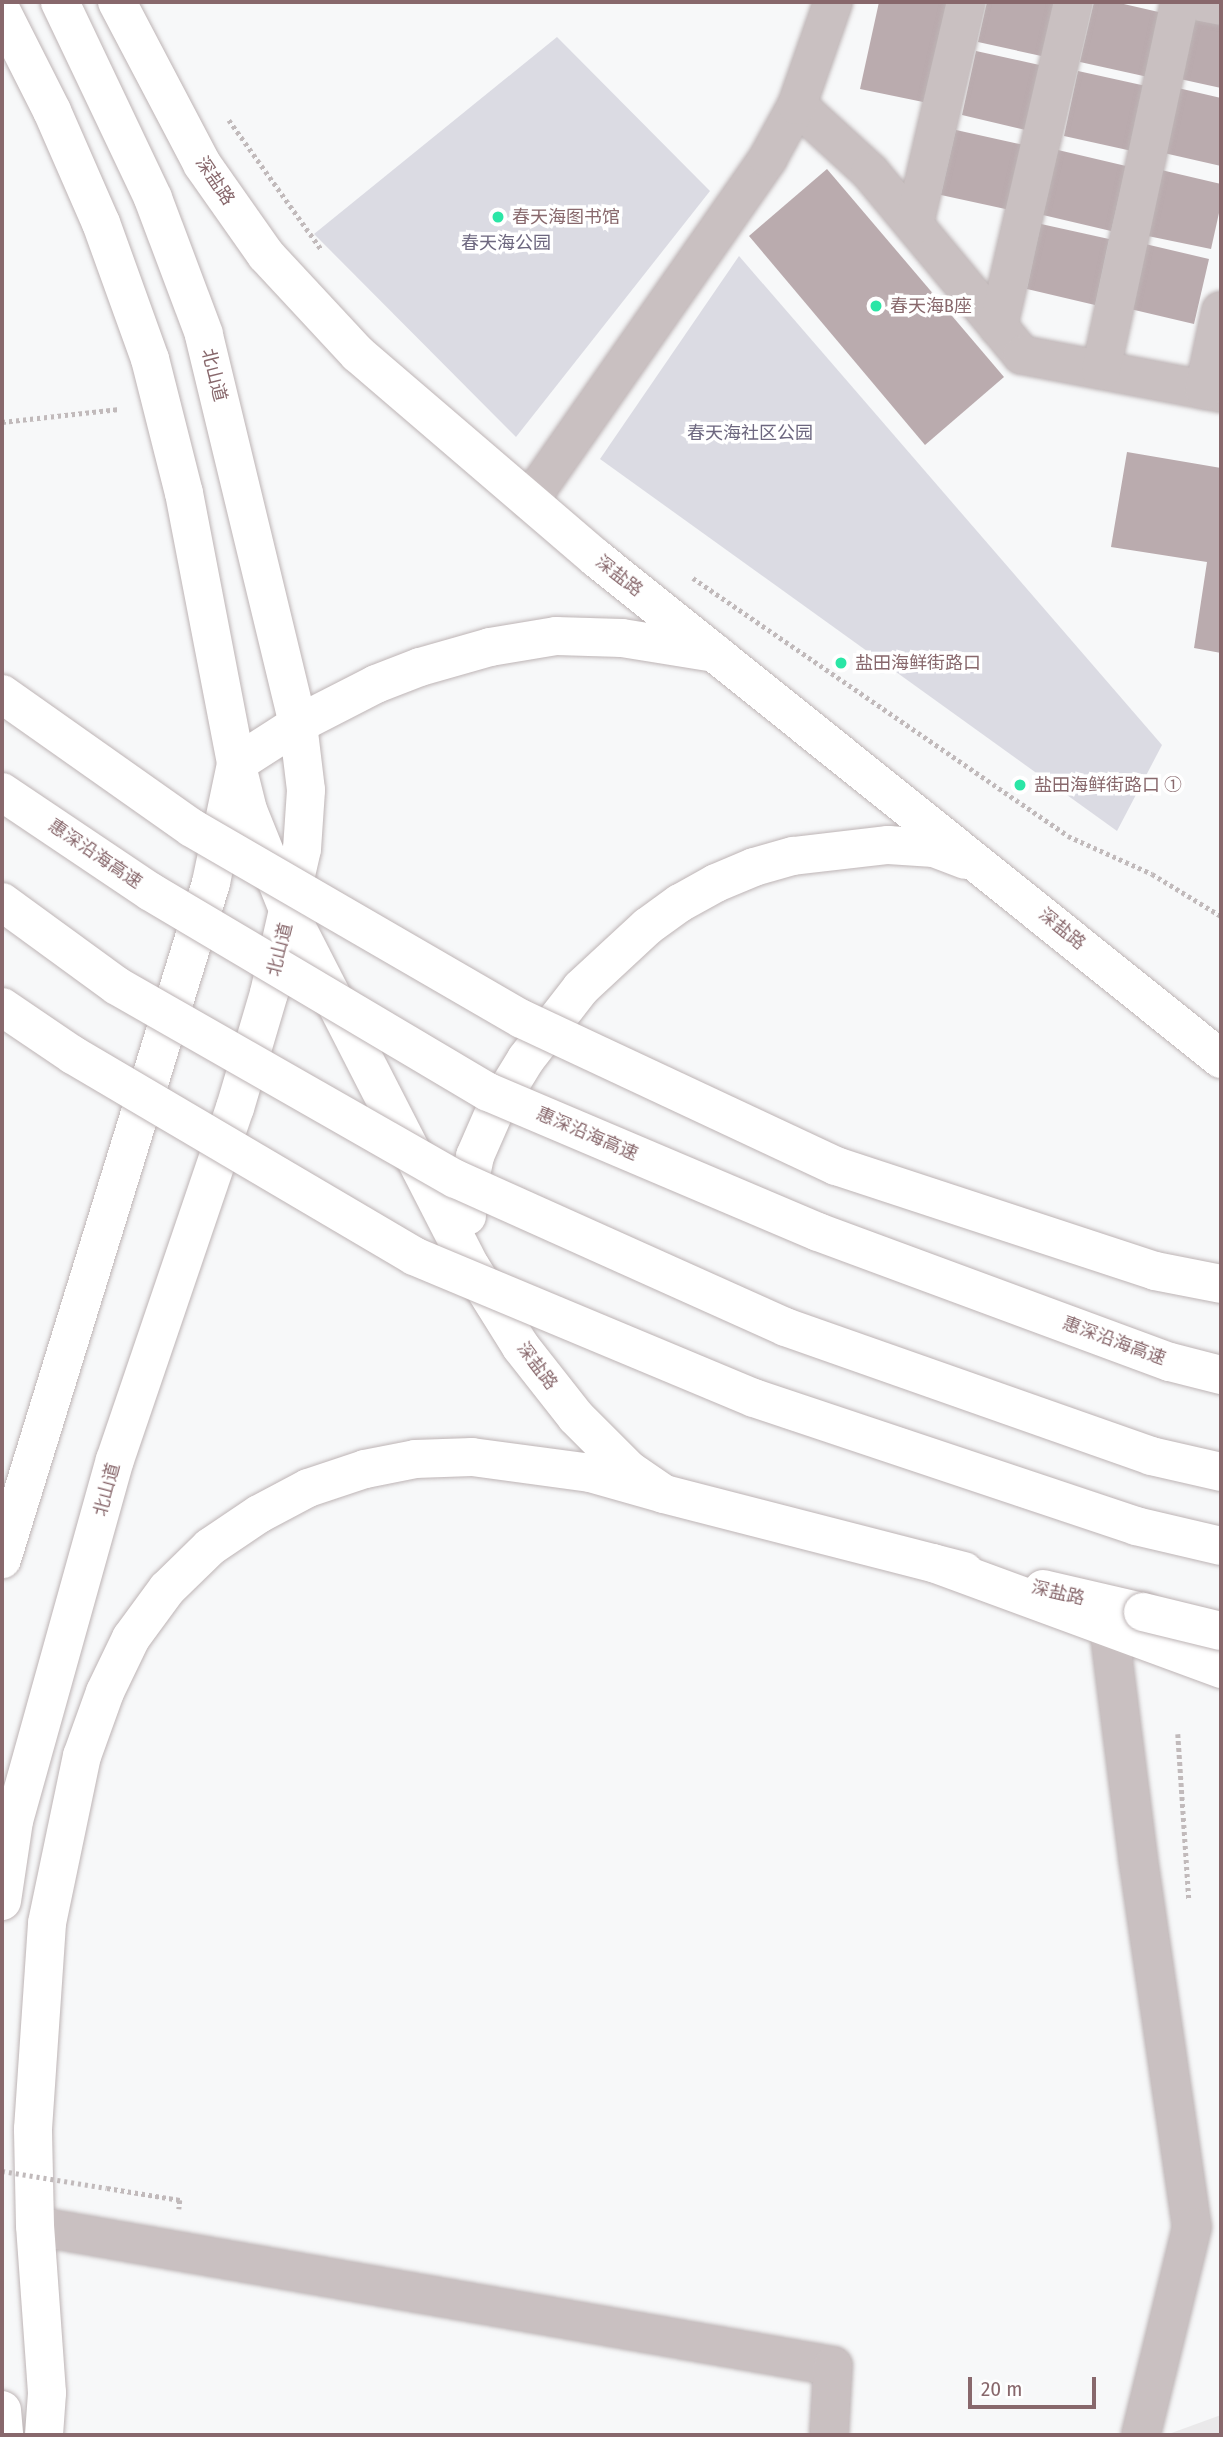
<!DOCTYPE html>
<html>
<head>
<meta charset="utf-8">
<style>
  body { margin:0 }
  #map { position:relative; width:1223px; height:2437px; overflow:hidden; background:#f7f8f9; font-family:"Fira Sans Condensed","Noto Sans SC",sans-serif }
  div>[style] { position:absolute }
  .built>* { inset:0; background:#eae9ea }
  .green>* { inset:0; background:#dbdbe3 }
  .building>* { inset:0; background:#baabae }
  .path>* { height:4.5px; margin-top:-2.25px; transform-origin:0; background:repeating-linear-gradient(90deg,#c1babb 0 3.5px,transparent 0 7px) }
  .roads { filter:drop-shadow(0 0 2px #bdb4b5) drop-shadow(0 0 2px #bdb4b5) }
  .street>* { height:38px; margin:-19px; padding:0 19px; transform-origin:19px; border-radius:19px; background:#c9c0c1 }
  .primary>* { height:38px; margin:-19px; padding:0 19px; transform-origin:19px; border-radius:19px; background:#fff }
  .highway>* { height:38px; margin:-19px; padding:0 19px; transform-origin:19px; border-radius:19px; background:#fff }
  .path-bridge>* { height:4.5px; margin-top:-2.25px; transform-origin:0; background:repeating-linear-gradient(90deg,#c1babb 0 3.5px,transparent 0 7px) }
  .bridges { filter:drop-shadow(0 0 2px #bdb4b5) drop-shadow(0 0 2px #bdb4b5) }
  .primary-bridge>* { height:38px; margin:-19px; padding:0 19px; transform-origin:19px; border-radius:19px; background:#fff }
  .highway-bridge>* { height:38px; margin:-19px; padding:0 19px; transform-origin:19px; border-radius:19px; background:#fff }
  .dots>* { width:19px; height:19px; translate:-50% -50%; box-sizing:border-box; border:4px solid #fff; border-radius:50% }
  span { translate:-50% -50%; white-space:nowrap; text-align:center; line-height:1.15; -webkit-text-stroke:7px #fff; paint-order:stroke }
  .street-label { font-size:18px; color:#88686c }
  .poi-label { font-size:18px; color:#88686c }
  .left { translate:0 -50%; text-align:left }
  .park-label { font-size:18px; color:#6d677f }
  .frame { position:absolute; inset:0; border:4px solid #88686c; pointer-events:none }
  .scale { position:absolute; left:968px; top:2377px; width:128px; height:32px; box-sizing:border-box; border:4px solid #88686c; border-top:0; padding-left:9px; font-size:21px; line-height:24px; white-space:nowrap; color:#88686c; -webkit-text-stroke:5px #fff; paint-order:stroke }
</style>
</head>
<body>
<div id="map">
  <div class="built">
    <div style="clip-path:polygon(1221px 2415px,1221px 2435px,1166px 2435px)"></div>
  </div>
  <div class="green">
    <div style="clip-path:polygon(557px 37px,710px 191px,516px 437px,314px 234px)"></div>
    <div style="clip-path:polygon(739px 256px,1162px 745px,1117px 831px,600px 459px)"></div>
  </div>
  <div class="building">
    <div style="clip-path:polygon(879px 2px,950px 2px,928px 103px,860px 89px)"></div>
    <div style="clip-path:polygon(987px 2px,1059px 2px,1046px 57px,978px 42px)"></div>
    <div style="clip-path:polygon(1094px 2px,1115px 2px,1163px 13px,1148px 77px,1080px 62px)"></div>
    <div style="clip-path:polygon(1194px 14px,1221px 20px,1221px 88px,1180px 79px)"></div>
    <div style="clip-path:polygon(976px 51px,1044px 66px,1030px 131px,962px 115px)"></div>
    <div style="clip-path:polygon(1078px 71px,1146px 86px,1132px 151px,1064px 136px)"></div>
    <div style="clip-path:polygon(1178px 88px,1221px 98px,1221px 166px,1164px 153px)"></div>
    <div style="clip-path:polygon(956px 130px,1024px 145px,1010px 210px,941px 195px)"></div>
    <div style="clip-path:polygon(1058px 150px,1126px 166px,1111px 231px,1043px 215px)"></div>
    <div style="clip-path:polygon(827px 169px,1004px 377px,925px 445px,749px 236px)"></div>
    <div style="clip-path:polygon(1157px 169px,1221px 184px,1221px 204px,1211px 249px,1143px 235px)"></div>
    <div style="clip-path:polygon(1041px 224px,1109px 239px,1095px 305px,1027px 289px)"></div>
    <div style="clip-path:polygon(1141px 243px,1209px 259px,1194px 324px,1126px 308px)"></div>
    <div style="clip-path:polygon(1127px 452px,1221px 468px,1221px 653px,1194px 648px,1207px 562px,1111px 547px)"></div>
  </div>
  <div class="path">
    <div style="left:229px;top:120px;width:158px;rotate:54.5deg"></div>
    <div style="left:2px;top:422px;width:118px;rotate:-6.3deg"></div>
    <div style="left:693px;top:578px;width:455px;rotate:34.5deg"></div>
    <div style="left:1068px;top:836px;width:92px;rotate:24.3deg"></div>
    <div style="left:1152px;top:874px;width:81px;rotate:31.3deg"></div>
    <div style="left:1178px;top:1734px;width:165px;rotate:86.2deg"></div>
    <div style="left:107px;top:2188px;width:74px;rotate:9.3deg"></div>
    <div style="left:180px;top:2200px;width:9px;rotate:96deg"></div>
  </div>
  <div class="roads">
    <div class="street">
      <div style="left:1201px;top:2px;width:20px;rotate:11deg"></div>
      <div style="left:797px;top:105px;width:99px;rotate:42.5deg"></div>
      <div style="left:870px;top:172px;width:238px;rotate:50.3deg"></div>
      <div style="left:1022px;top:355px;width:203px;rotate:10.8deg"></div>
      <div style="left:914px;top:225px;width:229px;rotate:-76.9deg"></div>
      <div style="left:998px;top:327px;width:334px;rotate:-77deg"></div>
      <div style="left:1101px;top:370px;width:376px;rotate:-77.9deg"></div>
      <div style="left:1204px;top:390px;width:81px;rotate:-77.9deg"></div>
      <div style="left:529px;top:501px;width:418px;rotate:-55.1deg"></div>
      <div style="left:768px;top:158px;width:60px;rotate:-61.3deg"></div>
      <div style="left:797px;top:105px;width:109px;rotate:-70.7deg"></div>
      <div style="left:1116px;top:1607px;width:22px;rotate:108deg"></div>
      <div style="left:1109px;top:1628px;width:232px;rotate:82.8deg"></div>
      <div style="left:1138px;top:1858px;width:373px;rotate:81.7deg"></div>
      <div style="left:1192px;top:2227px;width:214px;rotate:103.8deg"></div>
      <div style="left:35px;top:2226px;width:810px;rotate:9.95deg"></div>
      <div style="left:833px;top:2366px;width:69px;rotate:93.3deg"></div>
    </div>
    <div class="primary">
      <div style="left:117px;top:2px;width:183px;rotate:62.3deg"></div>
      <div style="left:202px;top:164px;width:111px;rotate:54.9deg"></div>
      <div style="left:266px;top:255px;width:135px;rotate:47.1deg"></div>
      <div style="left:358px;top:354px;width:313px;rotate:40.6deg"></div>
      <div style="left:596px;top:558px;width:801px;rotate:38.72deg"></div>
      <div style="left:2px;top:12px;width:111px;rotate:63.2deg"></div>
      <div style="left:52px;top:111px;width:122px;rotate:66.4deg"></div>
      <div style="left:101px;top:223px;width:145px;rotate:70.2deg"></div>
      <div style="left:150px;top:359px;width:138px;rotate:75.8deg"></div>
      <div style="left:184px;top:493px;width:276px;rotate:79.1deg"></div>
      <div style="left:236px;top:764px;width:122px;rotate:101.9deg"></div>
      <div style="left:211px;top:883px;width:708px;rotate:107.18deg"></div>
      <div style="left:236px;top:764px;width:74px;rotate:-32.8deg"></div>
      <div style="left:298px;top:724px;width:88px;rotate:-27.1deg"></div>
      <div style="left:376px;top:684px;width:47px;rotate:-21.1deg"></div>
      <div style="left:420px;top:667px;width:73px;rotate:-15.9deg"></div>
      <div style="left:490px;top:647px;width:67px;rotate:-9.5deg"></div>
      <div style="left:556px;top:636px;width:66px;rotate:1.7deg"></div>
      <div style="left:622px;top:638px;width:94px;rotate:9.2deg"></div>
      <div style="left:238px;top:770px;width:41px;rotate:76deg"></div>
      <div style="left:248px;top:810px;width:110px;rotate:68.1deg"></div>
      <div style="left:289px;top:912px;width:399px;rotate:62.9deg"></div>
      <div style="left:471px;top:1267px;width:94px;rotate:58deg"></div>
      <div style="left:521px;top:1347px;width:89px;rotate:51.8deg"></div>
      <div style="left:576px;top:1417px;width:75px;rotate:45deg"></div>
      <div style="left:629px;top:1470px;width:42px;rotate:34.4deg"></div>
      <div style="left:664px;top:1494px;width:310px;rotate:14.4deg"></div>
      <div style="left:467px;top:1216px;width:22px;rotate:-90deg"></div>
      <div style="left:467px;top:1194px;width:39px;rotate:-78deg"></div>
      <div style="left:475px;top:1156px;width:52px;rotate:-66.4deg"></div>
      <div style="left:496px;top:1108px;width:57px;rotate:-58.5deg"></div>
      <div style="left:526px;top:1059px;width:90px;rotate:-52.2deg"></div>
      <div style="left:581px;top:988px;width:91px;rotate:-42.8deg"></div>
      <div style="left:648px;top:926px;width:39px;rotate:-36deg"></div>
      <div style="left:680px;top:903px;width:41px;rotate:-29.1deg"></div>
      <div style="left:716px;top:883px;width:41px;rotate:-22.8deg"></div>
      <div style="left:754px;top:867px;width:41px;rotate:-15.8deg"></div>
      <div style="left:793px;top:856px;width:96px;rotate:-6.6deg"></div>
      <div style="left:888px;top:845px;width:46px;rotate:3.7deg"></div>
      <div style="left:934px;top:848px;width:33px;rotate:21deg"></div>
      <div style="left:1043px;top:1589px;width:103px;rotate:13deg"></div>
      <div style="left:2px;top:1901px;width:81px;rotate:-81.5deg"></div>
      <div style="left:14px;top:1821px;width:375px;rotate:-74.4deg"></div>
      <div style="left:115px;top:1460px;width:372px;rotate:-71.2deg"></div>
      <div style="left:235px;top:1108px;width:120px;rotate:-73.5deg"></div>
      <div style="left:269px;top:993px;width:148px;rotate:-77.1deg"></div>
      <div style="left:302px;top:849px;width:59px;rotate:-86.1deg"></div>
      <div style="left:306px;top:790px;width:66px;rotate:-96.9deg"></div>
      <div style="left:298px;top:724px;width:401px;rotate:-103.6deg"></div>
      <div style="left:204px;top:334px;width:145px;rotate:-110.6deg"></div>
      <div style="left:153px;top:198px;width:217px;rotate:-115.4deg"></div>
      <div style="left:2px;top:2410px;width:25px;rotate:85deg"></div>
      <div style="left:44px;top:2435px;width:42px;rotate:-85.9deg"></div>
      <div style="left:47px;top:2393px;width:167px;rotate:-94.1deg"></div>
      <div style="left:35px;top:2226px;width:97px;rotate:-91.2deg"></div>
      <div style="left:33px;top:2129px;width:206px;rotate:-86.1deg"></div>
      <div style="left:47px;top:1923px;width:171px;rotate:-78.2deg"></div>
      <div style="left:82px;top:1756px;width:68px;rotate:-70.2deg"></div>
      <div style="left:105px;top:1692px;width:60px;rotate:-64.3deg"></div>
      <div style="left:131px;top:1638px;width:61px;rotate:-53.7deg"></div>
      <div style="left:167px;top:1589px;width:60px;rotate:-44.3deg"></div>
      <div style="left:210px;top:1547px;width:59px;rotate:-34deg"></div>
      <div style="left:259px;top:1514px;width:55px;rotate:-28deg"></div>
      <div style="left:308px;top:1488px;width:60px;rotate:-18.4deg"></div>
      <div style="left:365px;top:1469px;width:51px;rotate:-11.3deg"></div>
      <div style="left:415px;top:1459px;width:57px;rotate:-2deg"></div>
      <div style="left:472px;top:1457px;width:119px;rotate:7.7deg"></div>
      <div style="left:590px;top:1473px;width:77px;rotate:15.8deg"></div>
    </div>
    <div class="highway">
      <div style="left:933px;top:1563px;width:307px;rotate:20.2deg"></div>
    </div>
  </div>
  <div class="path-bridge">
    <div style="left:2px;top:2171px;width:106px;rotate:9.2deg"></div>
  </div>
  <div class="bridges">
    <div class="primary-bridge">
      <div style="left:1143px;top:1612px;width:80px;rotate:13.7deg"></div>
    </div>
    <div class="highway-bridge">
      <div style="left:2px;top:694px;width:232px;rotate:35.2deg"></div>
      <div style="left:192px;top:828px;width:381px;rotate:30.1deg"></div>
      <div style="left:522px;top:1019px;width:347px;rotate:25.1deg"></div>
      <div style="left:836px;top:1166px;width:336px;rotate:18.2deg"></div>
      <div style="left:1155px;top:1271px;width:67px;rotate:11.1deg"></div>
      <div style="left:2px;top:792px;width:179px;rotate:33.9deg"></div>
      <div style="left:151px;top:892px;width:392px;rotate:30.7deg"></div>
      <div style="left:488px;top:1092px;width:358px;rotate:23deg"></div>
      <div style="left:818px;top:1232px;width:375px;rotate:20.3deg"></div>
      <div style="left:1170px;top:1362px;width:53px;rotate:14.3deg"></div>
      <div style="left:2px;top:902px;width:142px;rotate:36.1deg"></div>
      <div style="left:117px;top:986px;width:390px;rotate:29.7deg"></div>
      <div style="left:456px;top:1179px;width:361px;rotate:24.2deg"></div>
      <div style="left:785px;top:1327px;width:388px;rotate:19.4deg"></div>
      <div style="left:1151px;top:1456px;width:72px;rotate:12.9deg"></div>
      <div style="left:2px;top:1007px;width:86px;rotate:34.1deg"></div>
      <div style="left:73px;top:1055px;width:396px;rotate:30.5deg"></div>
      <div style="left:414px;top:1256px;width:368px;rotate:22.7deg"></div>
      <div style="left:754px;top:1398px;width:403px;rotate:18.5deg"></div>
      <div style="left:1136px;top:1526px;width:87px;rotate:13.2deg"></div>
    </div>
  </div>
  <div class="dots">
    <div style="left:498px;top:217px;background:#2be6a6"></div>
    <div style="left:876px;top:306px;background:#2be6a6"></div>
    <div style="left:841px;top:663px;background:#2be6a6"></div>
    <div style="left:1020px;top:785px;background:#2be6a6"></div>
  </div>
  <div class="street-label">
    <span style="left:215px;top:181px;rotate:56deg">深盐路</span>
    <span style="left:214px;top:375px;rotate:76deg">北山道</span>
    <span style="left:619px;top:576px;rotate:38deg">深盐路</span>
    <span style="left:95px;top:854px;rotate:34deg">惠深沿海高速</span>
    <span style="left:1062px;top:929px;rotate:39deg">深盐路</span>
    <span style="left:280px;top:950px;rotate:-76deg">北山道</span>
    <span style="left:587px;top:1134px;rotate:23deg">惠深沿海高速</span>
    <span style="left:1114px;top:1341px;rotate:20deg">惠深沿海高速</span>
    <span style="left:537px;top:1366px;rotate:53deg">深盐路</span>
    <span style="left:107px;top:1490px;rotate:-75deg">北山道</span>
    <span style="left:1058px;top:1593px;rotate:13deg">深盐路</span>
  </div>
  <div class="poi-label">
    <span class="left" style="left:512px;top:217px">春天海图书馆</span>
    <span class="left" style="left:890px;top:306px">春天海B座</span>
    <span class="left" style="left:855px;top:663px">盐田海鲜街路口</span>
    <span class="left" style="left:1034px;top:785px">盐田海鲜街路口 ①</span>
  </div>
  <div class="park-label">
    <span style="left:506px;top:243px">春天海公园</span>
    <span style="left:750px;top:433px">春天海社区公园</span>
  </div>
  <div class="frame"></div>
  <div class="scale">20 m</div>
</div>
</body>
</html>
